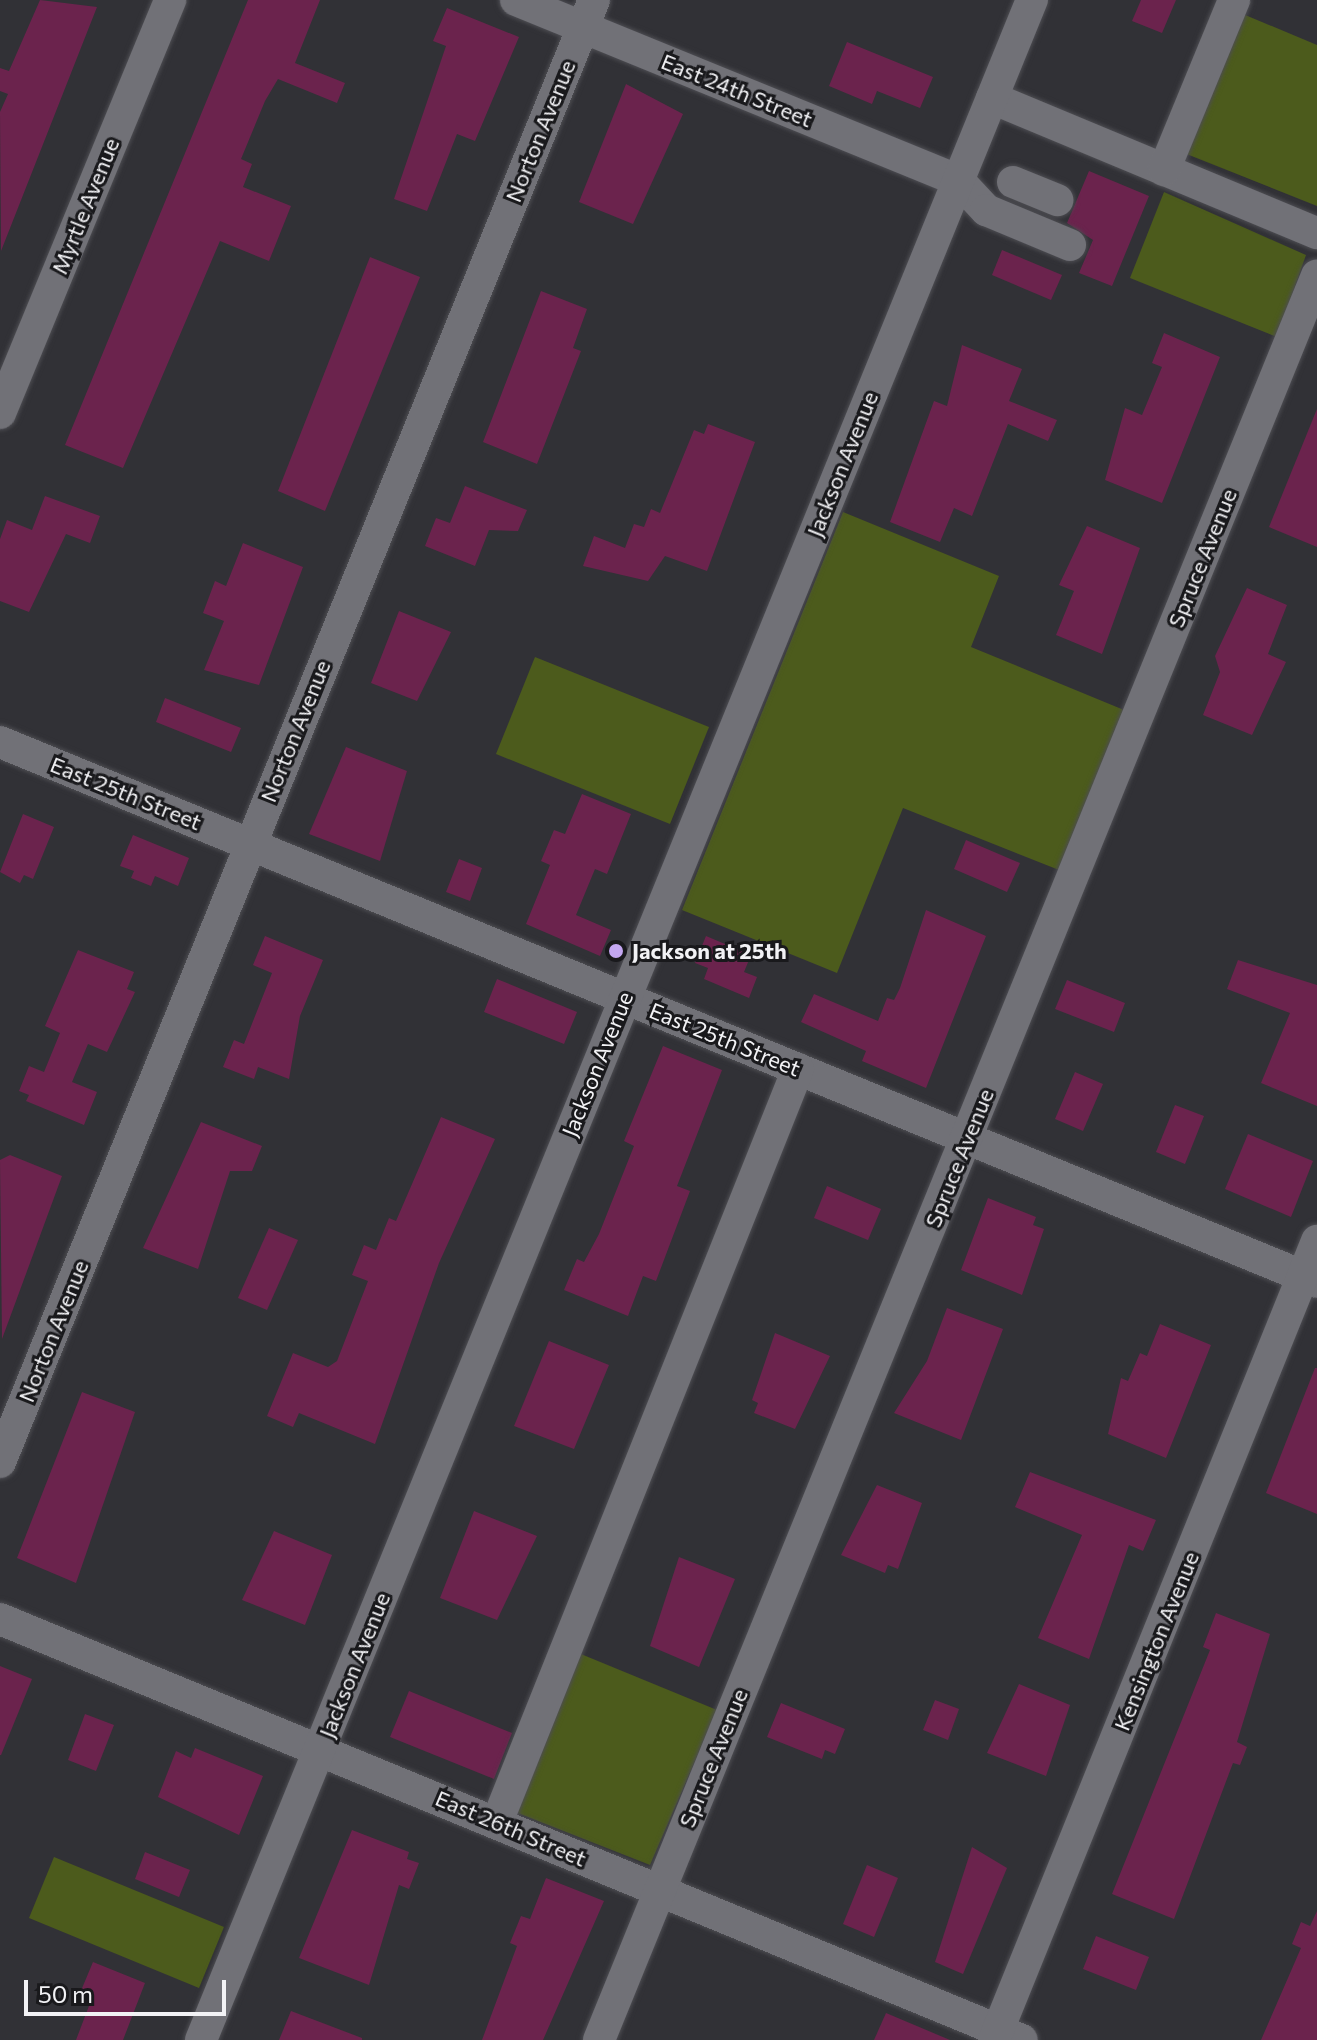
<!DOCTYPE html>
<html>
<head>
<meta charset="utf-8">
<style>
  body { margin:0 }
  #map { position:relative; width:1317px; height:2040px; overflow:hidden; background:#313136; font-family:Commissioner,sans-serif }
  div>[style] { position:absolute }
  .green>* { inset:0; background:#4c5b1c }
  .building>* { inset:0; background:#6b234d }
  .roads { filter:drop-shadow(0 0 2px #4d4d52) drop-shadow(0 0 2px #4d4d52) }
  .minor>* { height:32px; margin:-16px; padding:0 16px; transform-origin:16px; border-radius:16px; background:#717177 }
  .dots>* { width:22px; height:22px; translate:-50% -50%; box-sizing:border-box; border:4px solid #19191c; border-radius:50% }
  span { translate:-50% -50%; white-space:nowrap; text-align:center; line-height:1.15; -webkit-text-stroke:6px #19191c; paint-order:stroke }
  .street-label { font-size:22px; color:#f2f2f5 }
  .poi-label { font-size:22px; color:#f2f2f5; font-weight:700 }
  .left { translate:0 -50%; text-align:left }
  .scale { position:absolute; left:24px; top:1980px; width:202px; height:36px; box-sizing:border-box; border:4px solid #f2f2f5; border-top:0; padding-left:10px; font-size:24px; line-height:28px; white-space:nowrap; color:#f2f2f5; -webkit-text-stroke:6px #19191c; paint-order:stroke }
</style>
</head>
<body>
<div id="map">
  <div class="green">
    <div style="clip-path:polygon(1238px 12px,1317px 45px,1317px 206px,1179px 151px)"></div>
    <div style="clip-path:polygon(1164px 192px,1306px 255px,1277px 337px,1130px 278px)"></div>
    <div style="clip-path:polygon(843px 512px,999px 576px,971px 647px,1124px 710px,1059px 870px,903px 808px,837px 973px,682px 910px)"></div>
    <div style="clip-path:polygon(535px 657px,709px 727px,670px 824px,496px 754px)"></div>
    <div style="clip-path:polygon(576px 1652px,717px 1710px,650px 1865px,510px 1810px)"></div>
    <div style="clip-path:polygon(54px 1857px,224px 1927px,199px 1988px,29px 1918px)"></div>
  </div>
  <div class="building">
    <div style="clip-path:polygon(40px 0,97px 7px,1px 251px,0 112px,8px 94px,0 91px,0 68px,9px 71px)"></div>
    <div style="clip-path:polygon(248px 0,320px 0,295px 63px,345px 83px,337px 103px,278px 79px,265px 101px,241px 159px,252px 164px,243px 187px,291px 206px,269px 261px,220px 241px,123px 468px,65px 445px)"></div>
    <div style="clip-path:polygon(1141px 0,1176px 0,1162px 33px,1132px 21px)"></div>
    <div style="clip-path:polygon(447px 8px,519px 37px,475px 141px,457px 134px,427px 211px,394px 199px,446px 46px,433px 41px)"></div>
    <div style="clip-path:polygon(847px 42px,933px 77px,920px 108px,877px 91px,872px 104px,829px 86px)"></div>
    <div style="clip-path:polygon(626px 84px,683px 114px,633px 224px,579px 202px)"></div>
    <div style="clip-path:polygon(1089px 171px,1149px 196px,1112px 286px,1079px 273px,1093px 240px,1067px 223px)"></div>
    <div style="clip-path:polygon(1002px 250px,1062px 275px,1051px 300px,992px 275px)"></div>
    <div style="clip-path:polygon(370px 257px,420px 277px,325px 511px,278px 491px)"></div>
    <div style="clip-path:polygon(541px 291px,587px 309px,573px 348px,581px 351px,537px 464px,483px 442px)"></div>
    <div style="clip-path:polygon(1164px 333px,1220px 357px,1162px 503px,1105px 480px,1125px 408px,1142px 415px,1162px 367px,1152px 363px)"></div>
    <div style="clip-path:polygon(962px 345px,1022px 369px,1009px 401px,1057px 420px,1048px 441px,1008px 424px,972px 516px,954px 508px,940px 542px,890px 522px,934px 401px,947px 406px)"></div>
    <div style="clip-path:polygon(1317px 409px,1317px 547px,1269px 527px)"></div>
    <div style="clip-path:polygon(708px 424px,755px 442px,707px 571px,665px 556px,648px 581px,583px 566px,594px 536px,625px 548px,634px 524px,644px 527px,651px 509px,660px 513px,694px 430px,704px 434px)"></div>
    <div style="clip-path:polygon(465px 486px,527px 510px,518px 531px,489px 530px,475px 566px,425px 546px,436px 518px,450px 523px)"></div>
    <div style="clip-path:polygon(45px 496px,100px 516px,90px 543px,66px 534px,29px 612px,0 601px,0 539px,7px 520px,32px 530px)"></div>
    <div style="clip-path:polygon(1087px 526px,1140px 548px,1102px 654px,1056px 635px,1074px 591px,1059px 585px)"></div>
    <div style="clip-path:polygon(243px 543px,303px 567px,259px 685px,204px 670px,224px 621px,203px 613px,215px 581px,226px 586px)"></div>
    <div style="clip-path:polygon(1247px 588px,1287px 605px,1268px 654px,1286px 662px,1252px 735px,1203px 715px,1220px 672px,1215px 656px)"></div>
    <div style="clip-path:polygon(399px 611px,451px 632px,417px 701px,371px 683px)"></div>
    <div style="clip-path:polygon(165px 698px,241px 728px,231px 752px,156px 722px)"></div>
    <div style="clip-path:polygon(346px 747px,407px 771px,380px 861px,309px 834px)"></div>
    <div style="clip-path:polygon(582px 794px,631px 814px,607px 874px,595px 869px,576px 915px,611px 930px,600px 956px,526px 924px,550px 865px,541px 861px,554px 830px,565px 834px)"></div>
    <div style="clip-path:polygon(23px 814px,54px 827px,33px 879px,24px 875px,20px 883px,0 872px)"></div>
    <div style="clip-path:polygon(133px 835px,189px 858px,178px 886px,155px 876px,151px 886px,131px 878px,134px 871px,120px 866px)"></div>
    <div style="clip-path:polygon(966px 840px,1020px 863px,1007px 892px,954px 869px)"></div>
    <div style="clip-path:polygon(459px 859px,482px 868px,470px 901px,446px 892px)"></div>
    <div style="clip-path:polygon(926px 910px,986px 936px,926px 1088px,862px 1061px,866px 1051px,801px 1022px,814px 994px,878px 1021px,887px 998px,894px 1000px,900px 988px)"></div>
    <div style="clip-path:polygon(265px 936px,323px 960px,300px 1016px,289px 1079px,258px 1067px,254px 1079px,223px 1067px,234px 1040px,244px 1044px,272px 973px,253px 965px)"></div>
    <div style="clip-path:polygon(706px 936px,751px 955px,744px 972px,757px 977px,749px 998px,704px 979px,708px 968px,695px 963px)"></div>
    <div style="clip-path:polygon(78px 950px,134px 972px,127px 989px,135px 992px,107px 1052px,88px 1044px,72px 1082px,97px 1092px,84px 1125px,26px 1101px,29px 1095px,19px 1091px,29px 1066px,44px 1072px,60px 1033px,45px 1026px)"></div>
    <div style="clip-path:polygon(1238px 960px,1317px 985px,1317px 1106px,1261px 1083px,1290px 1013px,1227px 989px)"></div>
    <div style="clip-path:polygon(497px 979px,577px 1012px,564px 1044px,484px 1012px)"></div>
    <div style="clip-path:polygon(1067px 980px,1125px 1003px,1114px 1032px,1055px 1009px)"></div>
    <div style="clip-path:polygon(663px 1046px,722px 1070px,677px 1186px,690px 1191px,656px 1281px,643px 1276px,628px 1316px,564px 1290px,577px 1259px,584px 1262px,599px 1234px,634px 1146px,624px 1141px)"></div>
    <div style="clip-path:polygon(1075px 1072px,1103px 1084px,1083px 1131px,1055px 1119px)"></div>
    <div style="clip-path:polygon(1175px 1105px,1204px 1116px,1185px 1164px,1156px 1152px)"></div>
    <div style="clip-path:polygon(441px 1117px,495px 1139px,439px 1263px,375px 1444px,299px 1413px,293px 1427px,267px 1416px,293px 1353px,328px 1367px,337px 1361px,368px 1281px,352px 1275px,364px 1245px,376px 1250px,389px 1218px,396px 1221px)"></div>
    <div style="clip-path:polygon(201px 1122px,262px 1146px,252px 1171px,230px 1171px,198px 1269px,143px 1248px)"></div>
    <div style="clip-path:polygon(1248px 1134px,1313px 1161px,1291px 1217px,1225px 1189px)"></div>
    <div style="clip-path:polygon(10px 1155px,62px 1176px,2px 1339px,0 1160px)"></div>
    <div style="clip-path:polygon(827px 1186px,881px 1209px,868px 1240px,814px 1218px)"></div>
    <div style="clip-path:polygon(988px 1198px,1036px 1217px,1033px 1225px,1044px 1229px,1022px 1295px,961px 1270px)"></div>
    <div style="clip-path:polygon(269px 1228px,298px 1240px,267px 1310px,238px 1298px)"></div>
    <div style="clip-path:polygon(947px 1308px,1003px 1329px,961px 1440px,894px 1413px,927px 1361px)"></div>
    <div style="clip-path:polygon(1160px 1324px,1211px 1345px,1166px 1458px,1108px 1434px,1121px 1378px,1128px 1381px,1140px 1353px,1147px 1356px)"></div>
    <div style="clip-path:polygon(775px 1333px,830px 1356px,795px 1429px,754px 1413px,758px 1403px,752px 1400px)"></div>
    <div style="clip-path:polygon(549px 1341px,609px 1365px,574px 1449px,514px 1426px)"></div>
    <div style="clip-path:polygon(1315px 1368px,1317px 1368px,1317px 1514px,1266px 1493px)"></div>
    <div style="clip-path:polygon(82px 1392px,135px 1412px,76px 1583px,17px 1558px)"></div>
    <div style="clip-path:polygon(1030px 1472px,1156px 1520px,1143px 1551px,1129px 1545px,1089px 1659px,1038px 1638px,1082px 1535px,1015px 1507px)"></div>
    <div style="clip-path:polygon(877px 1485px,922px 1503px,898px 1569px,888px 1565px,885px 1573px,841px 1555px)"></div>
    <div style="clip-path:polygon(474px 1511px,537px 1536px,497px 1620px,440px 1598px)"></div>
    <div style="clip-path:polygon(274px 1531px,332px 1555px,305px 1625px,242px 1600px)"></div>
    <div style="clip-path:polygon(679px 1557px,735px 1579px,699px 1667px,650px 1646px)"></div>
    <div style="clip-path:polygon(1216px 1613px,1270px 1634px,1237px 1742px,1247px 1747px,1240px 1765px,1233px 1763px,1174px 1919px,1112px 1894px,1210px 1650px,1203px 1647px)"></div>
    <div style="clip-path:polygon(0 1666px,32px 1679px,1px 1755px,0 1755px)"></div>
    <div style="clip-path:polygon(1019px 1684px,1070px 1705px,1046px 1776px,987px 1753px)"></div>
    <div style="clip-path:polygon(409px 1691px,512px 1733px,494px 1779px,390px 1737px)"></div>
    <div style="clip-path:polygon(935px 1700px,959px 1709px,948px 1740px,923px 1730px)"></div>
    <div style="clip-path:polygon(781px 1703px,845px 1729px,835px 1754px,825px 1750px,822px 1759px,767px 1737px)"></div>
    <div style="clip-path:polygon(85px 1714px,114px 1725px,96px 1771px,68px 1760px)"></div>
    <div style="clip-path:polygon(195px 1748px,263px 1776px,239px 1835px,158px 1797px,176px 1751px,191px 1758px)"></div>
    <div style="clip-path:polygon(352px 1830px,409px 1852px,407px 1859px,419px 1863px,409px 1889px,399px 1885px,369px 1985px,299px 1958px)"></div>
    <div style="clip-path:polygon(972px 1847px,1007px 1868px,963px 1974px,935px 1962px)"></div>
    <div style="clip-path:polygon(145px 1852px,190px 1870px,179px 1897px,135px 1879px)"></div>
    <div style="clip-path:polygon(867px 1865px,898px 1878px,874px 1937px,843px 1924px)"></div>
    <div style="clip-path:polygon(546px 1878px,604px 1901px,543px 2040px,482px 2040px,517px 1946px,510px 1943px,521px 1916px,530px 1919px)"></div>
    <div style="clip-path:polygon(1317px 1911px,1317px 2040px,1261px 2040px,1301px 1948px,1292px 1944px,1301px 1922px,1310px 1926px)"></div>
    <div style="clip-path:polygon(1096px 1936px,1149px 1957px,1136px 1990px,1083px 1969px)"></div>
    <div style="clip-path:polygon(93px 1962px,145px 1983px,123px 2040px,76px 2040px,92px 1998px,80px 1993px)"></div>
    <div style="clip-path:polygon(291px 2011px,362px 2038px,362px 2040px,279px 2040px)"></div>
    <div style="clip-path:polygon(886px 2013px,950px 2040px,874px 2040px)"></div>
  </div>
  <div class="roads">
    <div class="minor">
      <div style="left:516px;top:0;width:479px;rotate:22.2deg"></div>
      <div style="left:959px;top:181px;width:40px;rotate:47deg"></div>
      <div style="left:986px;top:210px;width:91px;rotate:22.6deg"></div>
      <div style="left:992px;top:98px;width:352px;rotate:22.6deg"></div>
      <div style="left:1164px;top:170px;width:184px;rotate:-67.6deg"></div>
      <div style="left:1013px;top:182px;width:48px;rotate:22.2deg"></div>
      <div style="left:0;top:413px;width:447px;rotate:-67.6deg"></div>
      <div style="left:0;top:742px;width:1423px;rotate:22.29deg"></div>
      <div style="left:0;top:1462px;width:1578px;rotate:-67.89deg"></div>
      <div style="left:0;top:1619px;width:1105px;rotate:22.39deg"></div>
      <div style="left:497px;top:1822px;width:811px;rotate:-68.21deg"></div>
      <div style="left:201px;top:2040px;width:2203px;rotate:-67.84deg"></div>
      <div style="left:599px;top:2040px;width:1905px;rotate:-67.86deg"></div>
      <div style="left:994px;top:2040px;width:862px;rotate:-67.99deg"></div>
    </div>
  </div>
  <div class="dots">
    <div style="left:616px;top:951px;background:#c4a7f1"></div>
  </div>
  <div class="street-label">
    <span style="left:737px;top:90px;rotate:22deg">East 24th Street</span>
    <span style="left:540px;top:131px;rotate:-68deg">Norton Avenue</span>
    <span style="left:85px;top:206px;rotate:-68deg">Myrtle Avenue</span>
    <span style="left:842px;top:464px;rotate:-68deg">Jackson Avenue</span>
    <span style="left:1202px;top:558px;rotate:-68deg">Spruce Avenue</span>
    <span style="left:295px;top:731px;rotate:-68deg">Norton Avenue</span>
    <span style="left:126px;top:793px;rotate:22deg">East 25th Street</span>
    <span style="left:725px;top:1039px;rotate:22deg">East 25th Street</span>
    <span style="left:597px;top:1064px;rotate:-68deg">Jackson Avenue</span>
    <span style="left:959px;top:1158px;rotate:-68deg">Spruce Avenue</span>
    <span style="left:53px;top:1331px;rotate:-68deg">Norton Avenue</span>
    <span style="left:1156px;top:1641px;rotate:-68deg">Kensington Avenue</span>
    <span style="left:354px;top:1665px;rotate:-68deg">Jackson Avenue</span>
    <span style="left:713px;top:1758px;rotate:-68deg">Spruce Avenue</span>
    <span style="left:511px;top:1828px;rotate:23deg">East 26th Street</span>
  </div>
  <div class="poi-label">
    <span class="left" style="left:632px;top:951px">Jackson at 25th</span>
  </div>
  <div class="scale">50 m</div>
</div>
</body>
</html>
